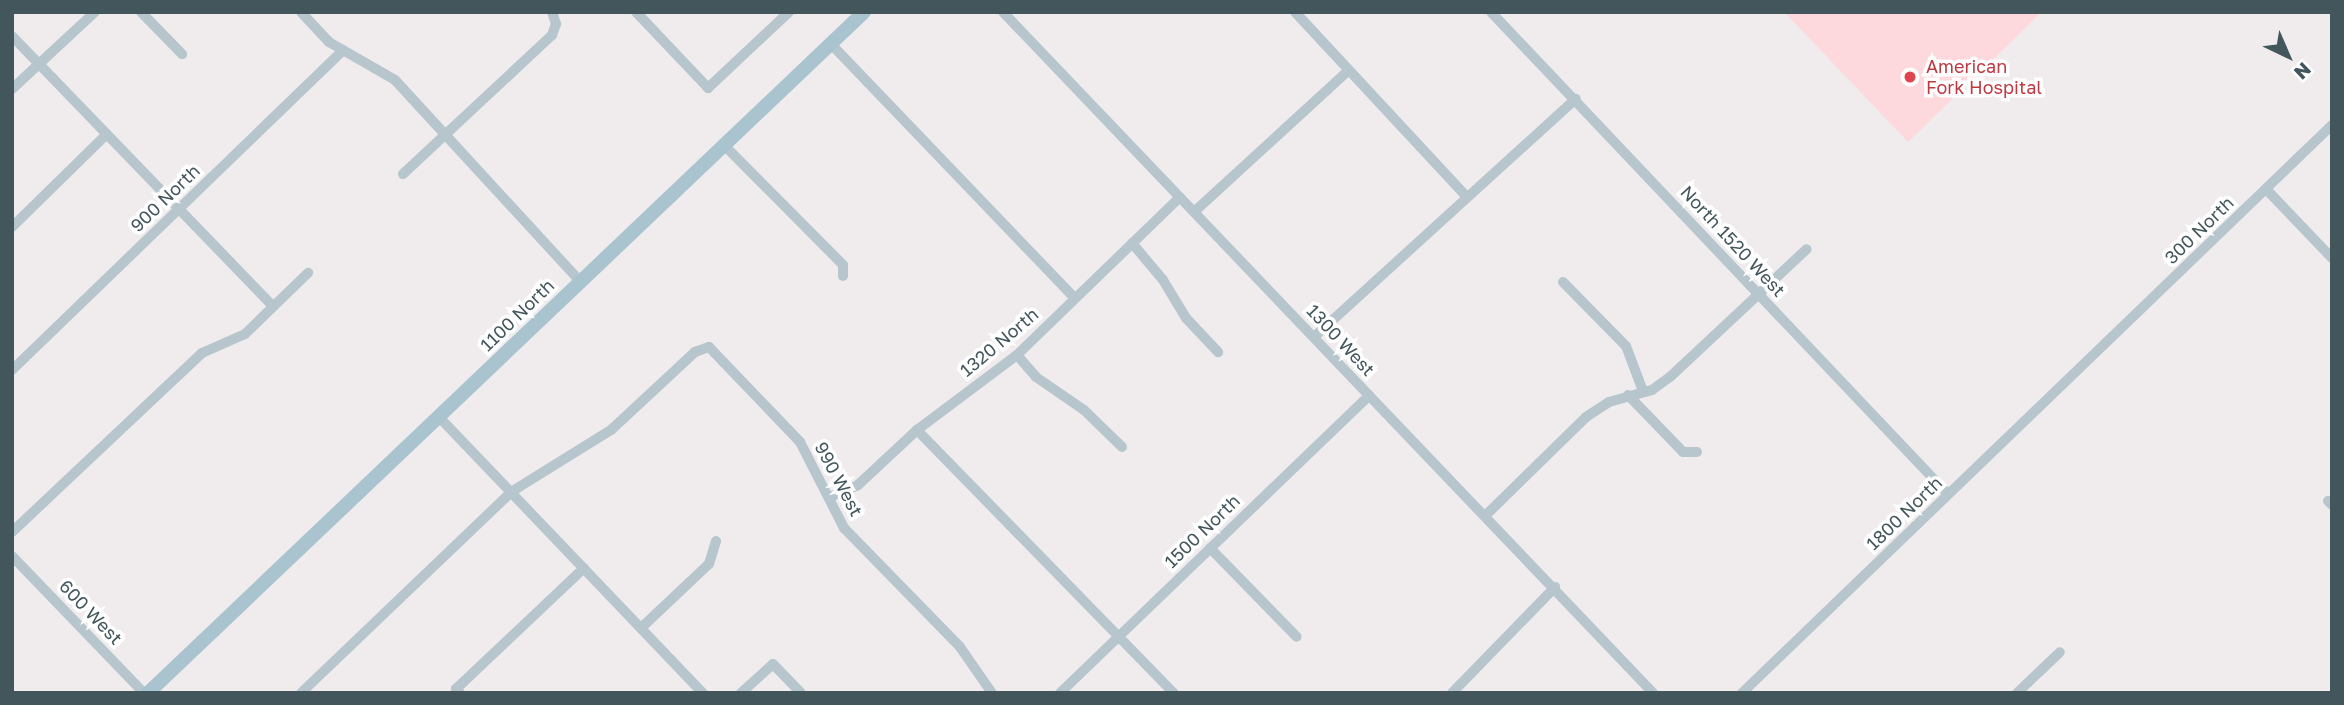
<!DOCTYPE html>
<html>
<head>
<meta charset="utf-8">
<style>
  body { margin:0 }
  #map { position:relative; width:2344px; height:705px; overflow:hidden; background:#f0eced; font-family:"Golos Text",sans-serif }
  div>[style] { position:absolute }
  .medical>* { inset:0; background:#fdd9de }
  .minor>* { height:10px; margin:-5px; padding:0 5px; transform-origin:5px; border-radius:5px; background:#b6c6cc }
  .major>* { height:14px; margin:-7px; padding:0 7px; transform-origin:7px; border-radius:7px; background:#a9c4cf }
  .dots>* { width:19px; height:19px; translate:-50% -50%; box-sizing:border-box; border:4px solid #fff; border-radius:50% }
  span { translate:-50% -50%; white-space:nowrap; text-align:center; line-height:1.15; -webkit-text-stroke:7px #fff; paint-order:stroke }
  .health-label { font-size:18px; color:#be3a42 }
  .left { translate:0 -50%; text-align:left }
  .street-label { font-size:18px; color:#43565c }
  .frame { position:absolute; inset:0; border:14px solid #43565c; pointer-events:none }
  .north { position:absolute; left:2253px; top:21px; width:70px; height:70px; -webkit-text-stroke:5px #fff; paint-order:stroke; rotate:136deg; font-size:19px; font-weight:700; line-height:28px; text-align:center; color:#43565c }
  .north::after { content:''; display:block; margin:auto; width:24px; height:32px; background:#43565c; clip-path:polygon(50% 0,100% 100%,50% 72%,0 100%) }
</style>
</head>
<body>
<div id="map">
  <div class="medical">
    <div style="clip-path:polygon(1784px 12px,2042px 12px,1908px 142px)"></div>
  </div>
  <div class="minor">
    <div style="left:141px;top:12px;width:59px;rotate:45.7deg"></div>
    <div style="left:301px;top:12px;width:41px;rotate:47deg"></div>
    <div style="left:329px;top:42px;width:76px;rotate:29.9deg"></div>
    <div style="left:395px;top:80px;width:273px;rotate:47.4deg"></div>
    <div style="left:636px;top:12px;width:105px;rotate:46.5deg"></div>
    <div style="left:708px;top:88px;width:111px;rotate:-43.2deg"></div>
    <div style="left:1003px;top:12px;width:941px;rotate:46.33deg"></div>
    <div style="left:1295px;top:12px;width:250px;rotate:47.1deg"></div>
    <div style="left:1491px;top:12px;width:664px;rotate:46.53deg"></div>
    <div style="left:12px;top:36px;width:376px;rotate:46deg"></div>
    <div style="left:831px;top:44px;width:352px;rotate:46.2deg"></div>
    <div style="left:12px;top:89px;width:113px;rotate:-42.9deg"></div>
    <div style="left:724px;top:145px;width:169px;rotate:45.2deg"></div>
    <div style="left:843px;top:265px;width:11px;rotate:90deg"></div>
    <div style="left:403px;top:174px;width:204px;rotate:-43deg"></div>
    <div style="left:552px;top:35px;width:12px;rotate:-70deg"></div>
    <div style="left:556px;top:24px;width:13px;rotate:-108deg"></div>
    <div style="left:2266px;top:189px;width:95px;rotate:46.3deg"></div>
    <div style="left:1194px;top:212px;width:207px;rotate:-42.5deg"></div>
    <div style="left:12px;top:227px;width:130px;rotate:-44.4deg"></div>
    <div style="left:1132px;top:243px;width:48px;rotate:50deg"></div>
    <div style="left:1163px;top:280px;width:44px;rotate:58.8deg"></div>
    <div style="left:1186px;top:318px;width:47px;rotate:46.7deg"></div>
    <div style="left:1563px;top:282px;width:90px;rotate:45.5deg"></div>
    <div style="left:1626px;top:346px;width:48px;rotate:69.3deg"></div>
    <div style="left:1314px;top:337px;width:354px;rotate:-42.3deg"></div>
    <div style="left:1017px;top:355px;width:29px;rotate:49deg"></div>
    <div style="left:1036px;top:377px;width:58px;rotate:34.5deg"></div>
    <div style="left:1084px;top:410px;width:53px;rotate:44.2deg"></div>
    <div style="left:12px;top:370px;width:459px;rotate:-44deg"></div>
    <div style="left:1628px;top:395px;width:79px;rotate:46deg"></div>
    <div style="left:1683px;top:452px;width:14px"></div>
    <div style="left:439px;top:417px;width:382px;rotate:46.3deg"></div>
    <div style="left:917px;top:430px;width:368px;rotate:45.7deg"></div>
    <div style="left:830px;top:497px;width:30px;rotate:-23deg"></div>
    <div style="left:858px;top:485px;width:81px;rotate:-43deg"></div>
    <div style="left:917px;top:430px;width:125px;rotate:-36.9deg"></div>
    <div style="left:1017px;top:355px;width:226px;rotate:-44.1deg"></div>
    <div style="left:2328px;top:501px;width:6px;rotate:45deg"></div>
    <div style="left:1485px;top:516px;width:141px;rotate:-44.4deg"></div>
    <div style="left:1586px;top:417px;width:27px;rotate:-33deg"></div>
    <div style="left:1609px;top:402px;width:45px;rotate:-15.6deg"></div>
    <div style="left:1652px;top:390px;width:22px;rotate:-36deg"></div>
    <div style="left:1670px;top:377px;width:187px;rotate:-43.1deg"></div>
    <div style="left:12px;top:532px;width:261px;rotate:-43.3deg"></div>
    <div style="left:202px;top:353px;width:47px;rotate:-23.8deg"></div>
    <div style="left:245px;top:334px;width:88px;rotate:-44.1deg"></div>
    <div style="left:1210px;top:548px;width:124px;rotate:45.7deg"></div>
    <div style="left:12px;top:556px;width:190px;rotate:46.1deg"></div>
    <div style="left:641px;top:628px;width:93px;rotate:-43.3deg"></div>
    <div style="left:709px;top:564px;width:24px;rotate:-73deg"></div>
    <div style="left:301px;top:693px;width:291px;rotate:-43.7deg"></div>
    <div style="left:511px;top:492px;width:118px;rotate:-31.8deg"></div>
    <div style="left:611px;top:430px;width:115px;rotate:-42.9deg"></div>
    <div style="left:695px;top:352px;width:15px;rotate:-20deg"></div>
    <div style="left:709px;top:347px;width:132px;rotate:46.2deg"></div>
    <div style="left:800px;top:442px;width:97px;rotate:62.9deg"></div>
    <div style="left:844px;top:528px;width:166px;rotate:45.7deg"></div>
    <div style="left:960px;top:647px;width:56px;rotate:55.2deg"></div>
    <div style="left:460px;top:693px;width:6px;rotate:-135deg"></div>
    <div style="left:456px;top:689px;width:176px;rotate:-43.4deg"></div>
    <div style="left:741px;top:693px;width:43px;rotate:-42.2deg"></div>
    <div style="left:773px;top:664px;width:40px;rotate:46deg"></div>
    <div style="left:1060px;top:693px;width:429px;rotate:-43.9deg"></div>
    <div style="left:1452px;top:693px;width:148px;rotate:-45.8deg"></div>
    <div style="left:1742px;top:693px;width:819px;rotate:-43.91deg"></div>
    <div style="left:2017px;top:693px;width:59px;rotate:-43.6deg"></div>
  </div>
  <div class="major">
    <div style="left:148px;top:693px;width:988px;rotate:-43.56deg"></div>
  </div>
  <div class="dots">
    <div style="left:1910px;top:77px;background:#e0444e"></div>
  </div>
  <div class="health-label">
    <span class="left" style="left:1926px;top:77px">American<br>Fork Hospital</span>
  </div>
  <div class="street-label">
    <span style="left:165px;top:198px;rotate:-44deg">900 North</span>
    <span style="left:2199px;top:230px;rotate:-44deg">300 North</span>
    <span style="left:1733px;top:241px;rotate:47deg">North 1520 West</span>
    <span style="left:517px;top:315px;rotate:-44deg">1100 North</span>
    <span style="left:1341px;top:340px;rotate:47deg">1300 West</span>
    <span style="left:999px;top:342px;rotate:-40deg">1320 North</span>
    <span style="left:839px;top:479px;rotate:62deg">990 West</span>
    <span style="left:1904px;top:513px;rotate:-44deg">1800 North</span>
    <span style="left:1202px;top:531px;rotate:-44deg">1500 North</span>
    <span style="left:91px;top:612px;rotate:46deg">600 West</span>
  </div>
  <div class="frame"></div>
  <div class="north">N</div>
</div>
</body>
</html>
